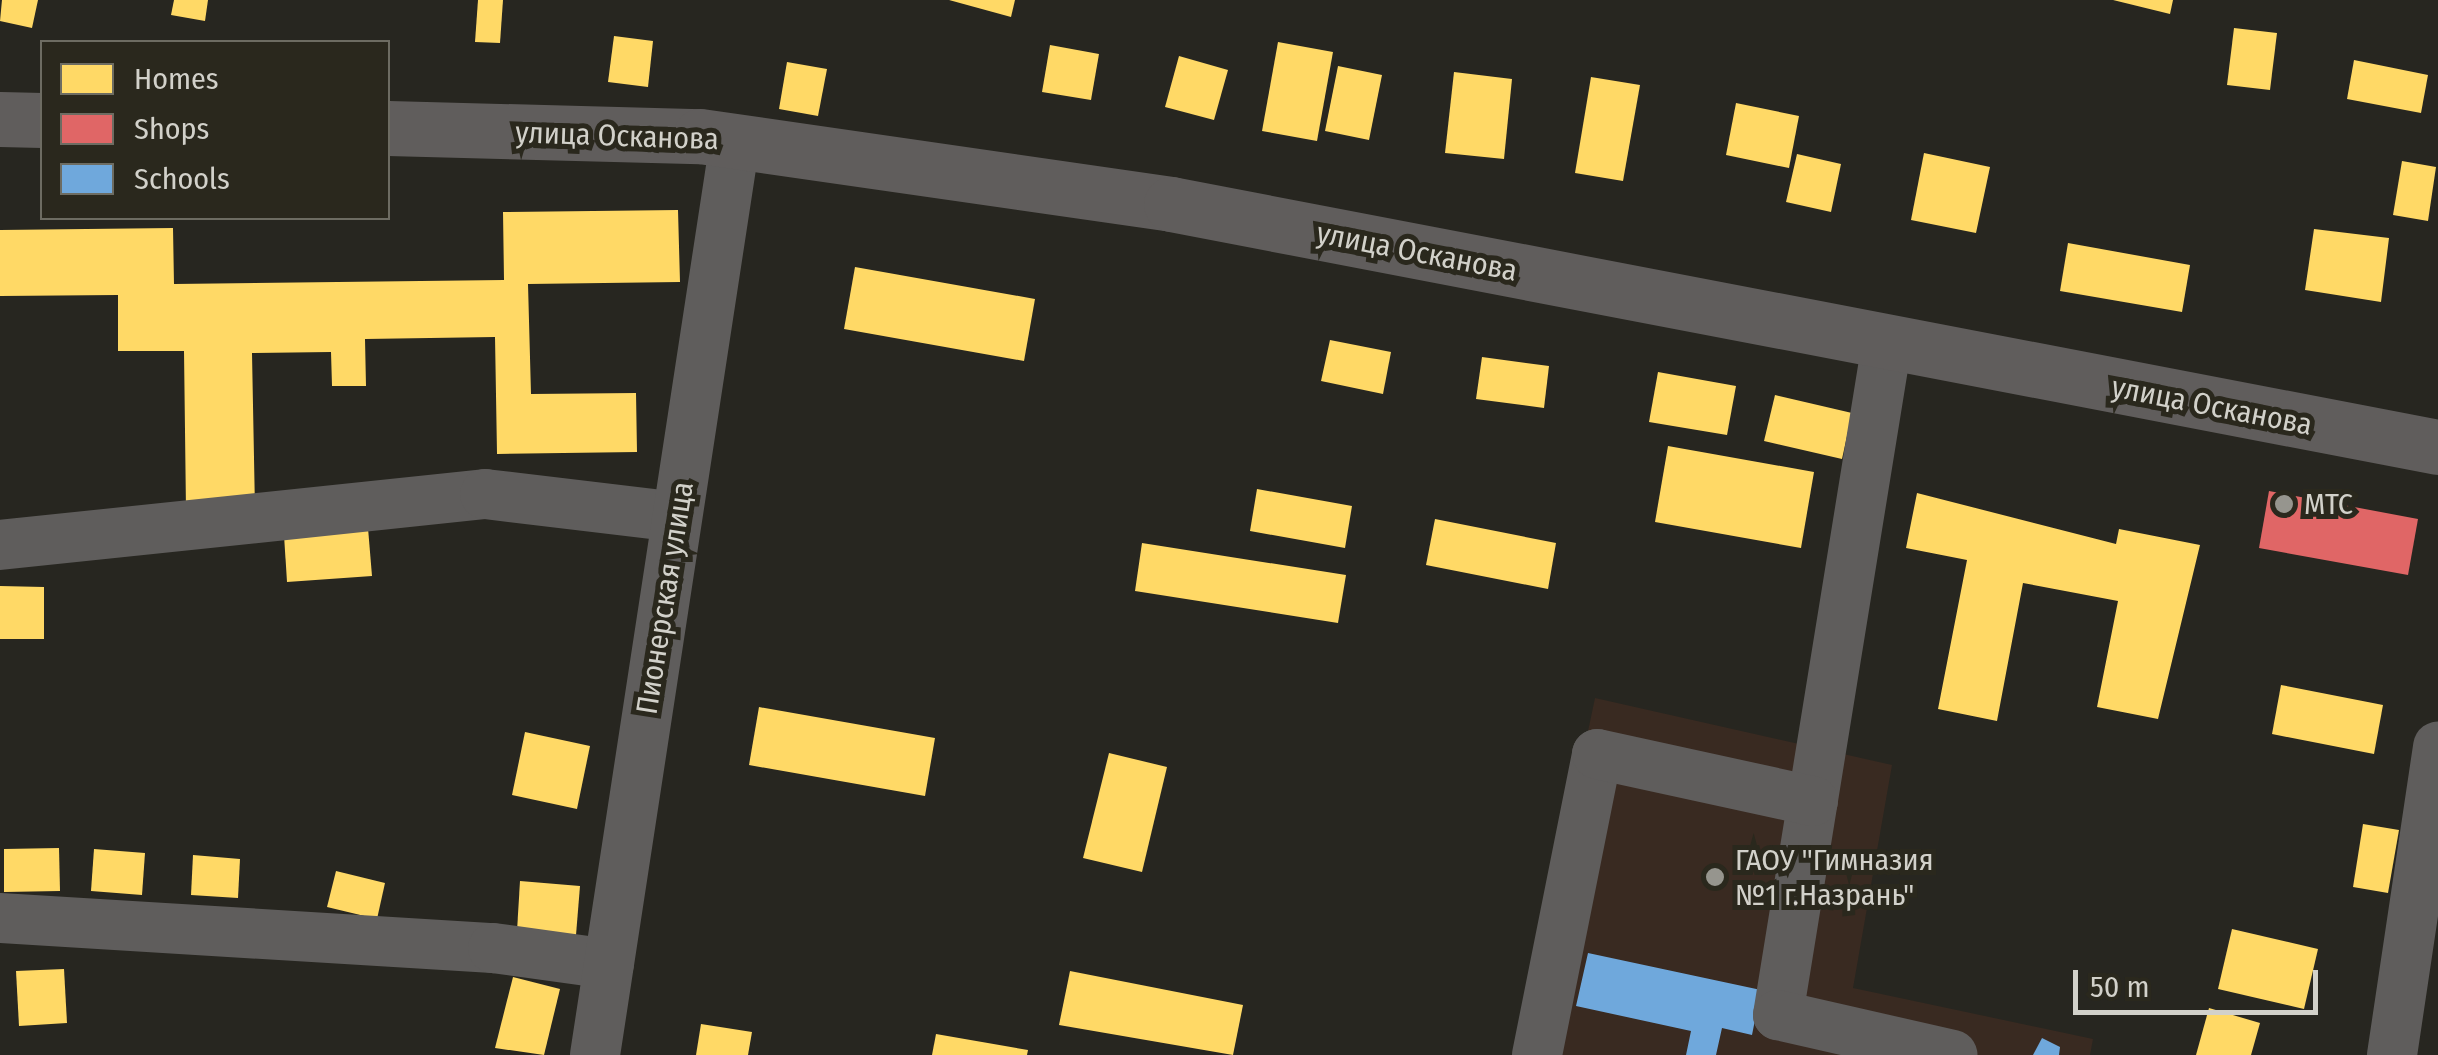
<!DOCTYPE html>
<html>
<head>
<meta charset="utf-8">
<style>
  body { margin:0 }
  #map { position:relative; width:2438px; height:1055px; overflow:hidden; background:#272620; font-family:"Fira Sans Condensed",sans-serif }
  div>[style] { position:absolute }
  .education>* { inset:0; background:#392a21 }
  .homes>* { inset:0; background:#ffd966 }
  .shops>* { inset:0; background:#e06666 }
  .schools>* { inset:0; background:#6fa8dc }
  .minor>* { height:50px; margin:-25px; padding:0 25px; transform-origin:25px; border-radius:25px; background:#5f5d5c }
  .major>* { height:55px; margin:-27.5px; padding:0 27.5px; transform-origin:27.5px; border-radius:27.5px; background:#605d5c }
  .dots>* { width:28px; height:28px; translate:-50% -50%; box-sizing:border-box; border:5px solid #2a281d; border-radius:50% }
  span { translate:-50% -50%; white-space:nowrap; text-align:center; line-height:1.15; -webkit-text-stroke:10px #2a281d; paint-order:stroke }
  .street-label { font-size:30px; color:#d2d1ca }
  .poi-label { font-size:30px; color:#d2d1ca }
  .left { translate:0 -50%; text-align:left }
  .legend { position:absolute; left:40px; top:40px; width:350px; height:180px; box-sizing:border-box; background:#2a281d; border:2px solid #6d6c62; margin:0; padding:12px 18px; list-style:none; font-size:30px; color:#d2d1ca }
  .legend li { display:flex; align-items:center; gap:20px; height:50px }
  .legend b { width:50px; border:2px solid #6d6c62 }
  .scale { position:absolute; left:2073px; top:970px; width:245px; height:45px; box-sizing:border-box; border:5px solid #d2d1ca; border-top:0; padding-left:12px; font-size:30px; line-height:35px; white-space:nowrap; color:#d2d1ca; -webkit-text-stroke:8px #2a281d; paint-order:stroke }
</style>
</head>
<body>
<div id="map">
  <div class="education">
    <div style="clip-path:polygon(1595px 698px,1892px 765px,1853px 988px,2093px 1039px,2090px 1055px,1520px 1055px)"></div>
  </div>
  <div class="homes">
    <div style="clip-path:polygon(2px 0,38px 0,32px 28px,0 21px)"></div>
    <div style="clip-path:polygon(174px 0,208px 0,205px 21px,171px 15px)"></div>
    <div style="clip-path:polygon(478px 0,503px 0,500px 43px,475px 42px)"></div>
    <div style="clip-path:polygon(949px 0,1015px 0,1011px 17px)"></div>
    <div style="clip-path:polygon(2113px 0,2173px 0,2170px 14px)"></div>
    <div style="clip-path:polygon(2234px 28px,2277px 33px,2270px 90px,2227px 85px)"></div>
    <div style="clip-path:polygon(614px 36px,653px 41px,648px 87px,608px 82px)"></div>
    <div style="clip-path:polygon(1278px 42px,1333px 52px,1317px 141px,1262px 131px)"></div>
    <div style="clip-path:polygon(1050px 45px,1099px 54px,1091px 100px,1042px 92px)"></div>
    <div style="clip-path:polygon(1179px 56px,1228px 70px,1214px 120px,1165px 107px)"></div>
    <div style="clip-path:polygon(2354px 60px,2428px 75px,2421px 113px,2347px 99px)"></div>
    <div style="clip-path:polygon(787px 62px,827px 69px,818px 116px,779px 109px)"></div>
    <div style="clip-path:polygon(1338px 66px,1382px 75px,1369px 140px,1325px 131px)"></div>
    <div style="clip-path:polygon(1454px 72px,1512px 79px,1504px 159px,1445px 153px)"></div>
    <div style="clip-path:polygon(1591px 77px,1640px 85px,1623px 181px,1575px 173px)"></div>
    <div style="clip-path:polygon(1736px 103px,1799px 116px,1789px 168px,1726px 155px)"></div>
    <div style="clip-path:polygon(1924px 153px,1990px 167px,1976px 233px,1911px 220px)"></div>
    <div style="clip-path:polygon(1797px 154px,1841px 164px,1831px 212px,1786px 202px)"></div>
    <div style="clip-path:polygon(2402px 161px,2436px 167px,2428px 221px,2393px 215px)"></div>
    <div style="clip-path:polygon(678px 210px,680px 282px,528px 284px,531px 394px,636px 393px,637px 452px,497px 454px,495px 337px,365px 339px,366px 386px,332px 386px,331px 352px,252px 353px,255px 510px,186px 511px,184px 351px,118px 351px,118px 295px,0 296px,0 230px,173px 228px,174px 284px,504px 280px,503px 212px)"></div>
    <div style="clip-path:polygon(2314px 229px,2389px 238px,2381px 302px,2305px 290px)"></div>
    <div style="clip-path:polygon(2068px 243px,2190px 265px,2182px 312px,2060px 291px)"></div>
    <div style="clip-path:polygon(855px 267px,1035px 299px,1024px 361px,844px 329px)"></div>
    <div style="clip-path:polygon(1330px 340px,1391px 352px,1383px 394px,1321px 381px)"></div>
    <div style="clip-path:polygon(1482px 357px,1549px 366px,1544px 408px,1476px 399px)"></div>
    <div style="clip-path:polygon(1658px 372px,1736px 386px,1727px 435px,1649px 422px)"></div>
    <div style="clip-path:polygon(1775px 395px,1852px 413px,1842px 459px,1764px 441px)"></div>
    <div style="clip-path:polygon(1668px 446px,1814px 472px,1801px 548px,1655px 522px)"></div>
    <div style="clip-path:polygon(1257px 489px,1352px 506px,1345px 548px,1250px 531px)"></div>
    <div style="clip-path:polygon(1917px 493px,2116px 544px,2119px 529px,2200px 545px,2158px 719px,2097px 707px,2118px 601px,2023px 583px,1997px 721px,1938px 709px,1967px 560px,1906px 548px)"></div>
    <div style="clip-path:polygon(1435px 519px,1556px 543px,1548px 589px,1426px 565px)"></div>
    <div style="clip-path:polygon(368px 528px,372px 576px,287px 582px,284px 535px)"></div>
    <div style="clip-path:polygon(1142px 543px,1346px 575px,1338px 623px,1135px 591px)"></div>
    <div style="clip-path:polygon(0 586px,44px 587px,44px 639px,0 639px)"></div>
    <div style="clip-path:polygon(2281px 685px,2383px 705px,2374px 754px,2272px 734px)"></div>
    <div style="clip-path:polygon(759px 707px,935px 738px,925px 796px,749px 765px)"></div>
    <div style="clip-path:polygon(525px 732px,590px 746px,577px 809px,512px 795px)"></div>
    <div style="clip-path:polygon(1109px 753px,1167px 767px,1142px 872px,1083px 858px)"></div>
    <div style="clip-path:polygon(2363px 824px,2399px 830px,2388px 893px,2353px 887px)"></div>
    <div style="clip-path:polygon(59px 848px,60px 891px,4px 892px,4px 849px)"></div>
    <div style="clip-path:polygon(94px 849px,145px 853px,142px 895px,91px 891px)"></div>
    <div style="clip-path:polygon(193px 855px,240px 859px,238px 898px,191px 895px)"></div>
    <div style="clip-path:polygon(336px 871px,385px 883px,377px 919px,327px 907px)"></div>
    <div style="clip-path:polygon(520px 881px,580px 886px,576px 935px,517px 931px)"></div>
    <div style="clip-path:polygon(2232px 929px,2318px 949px,2304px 1009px,2218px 989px)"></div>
    <div style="clip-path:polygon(64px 969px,67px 1023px,19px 1026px,16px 971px)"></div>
    <div style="clip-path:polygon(1070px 971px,1243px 1005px,1233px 1055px,1059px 1025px)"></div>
    <div style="clip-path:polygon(513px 977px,560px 989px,544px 1055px,495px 1048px)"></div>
    <div style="clip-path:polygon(2209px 1008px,2260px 1023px,2251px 1055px,2196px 1055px)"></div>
    <div style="clip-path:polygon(701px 1024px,752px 1032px,748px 1055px,696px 1055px)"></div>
    <div style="clip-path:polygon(936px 1034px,1028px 1050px,1027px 1055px,932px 1055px)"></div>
  </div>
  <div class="shops">
    <div style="clip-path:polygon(2269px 491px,2418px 519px,2408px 575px,2259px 548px)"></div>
  </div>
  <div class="schools">
    <div style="clip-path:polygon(1588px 953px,1761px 990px,1752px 1035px,1722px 1028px,1716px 1055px,1686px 1055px,1691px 1031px,1576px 1006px)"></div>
    <div style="clip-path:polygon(2042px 1038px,2060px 1047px,2059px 1055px,2033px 1055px)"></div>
  </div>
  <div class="minor">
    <div style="left:1887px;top:343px;width:681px;rotate:99.21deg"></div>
    <div style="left:1778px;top:1015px;width:179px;rotate:12.9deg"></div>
    <div style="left:0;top:545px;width:488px;rotate:-6deg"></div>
    <div style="left:485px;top:494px;width:193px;rotate:6.8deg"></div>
    <div style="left:0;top:918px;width:494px;rotate:3.5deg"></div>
    <div style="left:493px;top:948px;width:117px;rotate:7.9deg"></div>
    <div style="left:595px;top:1055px;width:925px;rotate:-81.29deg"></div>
    <div style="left:1537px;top:1055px;width:307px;rotate:-78.7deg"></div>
    <div style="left:1597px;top:754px;width:221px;rotate:12.3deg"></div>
    <div style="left:2392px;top:1055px;width:312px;rotate:-81.5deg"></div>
  </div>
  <div class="major">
    <div style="left:0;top:119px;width:42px;rotate:1.4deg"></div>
    <div style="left:388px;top:128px;width:312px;rotate:1.5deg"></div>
    <div style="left:700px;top:136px;width:476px;rotate:8.2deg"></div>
    <div style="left:1171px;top:204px;width:1290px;rotate:10.86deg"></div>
  </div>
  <div class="dots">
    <div style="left:2284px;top:504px;background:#96958e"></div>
    <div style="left:1715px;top:877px;background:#96958e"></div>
  </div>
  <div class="street-label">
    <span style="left:617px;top:136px;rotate:2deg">улица Осканова</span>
    <span style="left:1417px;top:252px;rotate:11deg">улица Осканова</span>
    <span style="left:2212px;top:406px;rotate:11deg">улица Осканова</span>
    <span style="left:665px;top:598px;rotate:-81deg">Пионерская улица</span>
  </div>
  <div class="poi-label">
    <span class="left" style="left:2304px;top:504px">МТС</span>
    <span class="left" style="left:1735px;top:877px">ГАОУ "Гимназия<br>№1 г.Назрань"</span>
  </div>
  <ul class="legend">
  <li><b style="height:28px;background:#ffd966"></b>Homes</li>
  <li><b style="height:28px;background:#e06666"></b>Shops</li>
  <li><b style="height:28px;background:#6fa8dc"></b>Schools</li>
  </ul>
  <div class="scale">50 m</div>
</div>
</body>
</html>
